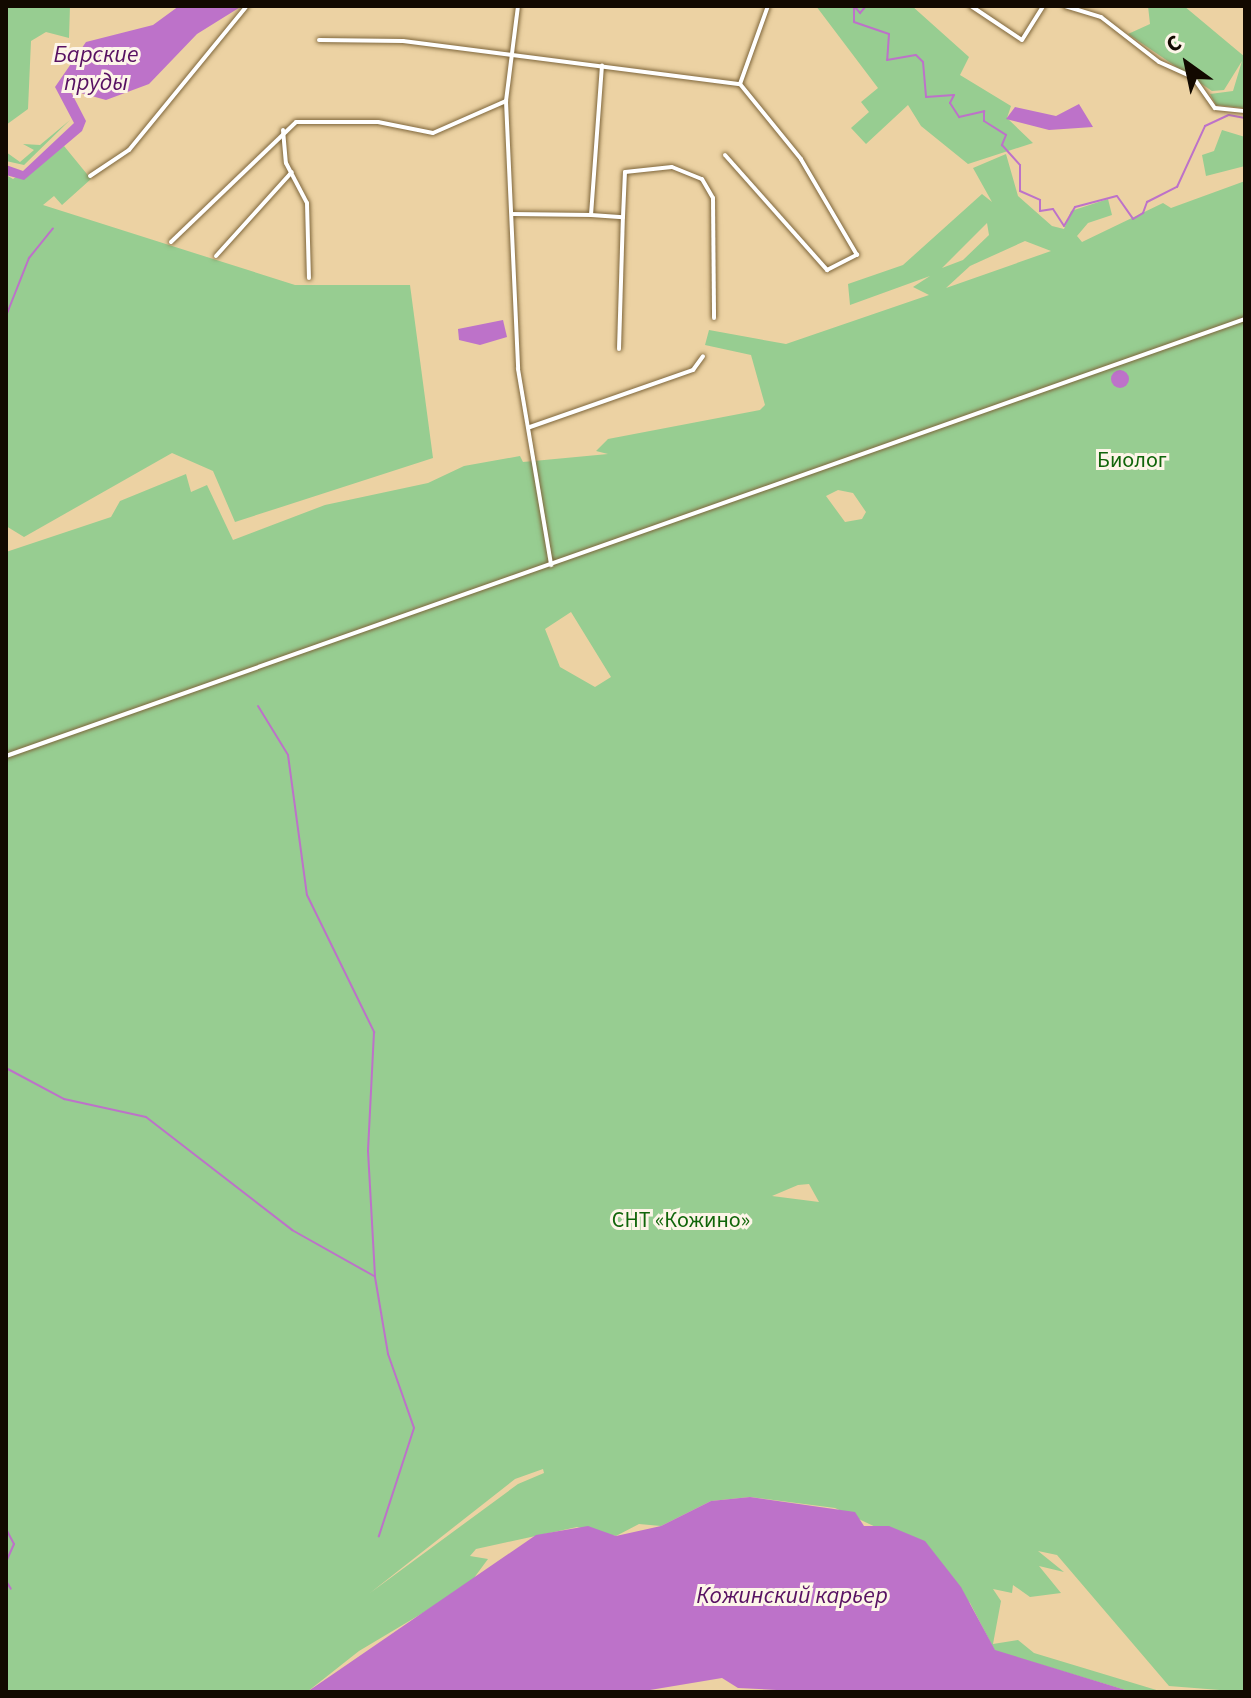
<!DOCTYPE html>
<html>
<head>
<meta charset="utf-8">
<style>
  body { margin:0 }
  #map { position:relative; width:1251px; height:1698px; overflow:hidden; background:#ecd2a3; font-family:"Source Sans 3",sans-serif }
  div>[style] { position:absolute }
  .green>* { inset:0; background:#97cd91 }
  .water>* { inset:0; background:#bd72c9 }
  .round { border-radius:50% }
  .stream>* { height:2px; margin:-1px; padding:0 1px; transform-origin:1px; border-radius:1px; background:#bd72c9 }
  .roads { filter:drop-shadow(0 0 2px #7d653a) drop-shadow(0 0 2px #7d653a) }
  .street>* { height:4px; margin:-2px; padding:0 2px; transform-origin:2px; border-radius:2px; background:#fff }
  span { translate:-50% -50%; white-space:nowrap; text-align:center; line-height:1.15; -webkit-text-stroke:6px #fdf5e8; paint-order:stroke }
  .park-label { font-size:22px; color:#10650a }
  .water-label { font-size:24px; color:#581162; font-style:italic }
  .frame { position:absolute; inset:0; border:8px solid #120900; pointer-events:none }
  .north { position:absolute; left:1147px; top:24px; width:80px; height:80px; -webkit-text-stroke:6px #fdf5e8; paint-order:stroke; rotate:327deg; font-size:22px; font-weight:700; line-height:32px; text-align:center; color:#120900 }
  .north::after { content:''; display:block; margin:auto; width:28px; height:36px; background:#120900; clip-path:polygon(50% 0,100% 100%,50% 72%,0 100%) }
</style>
</head>
<body>
<div id="map">
  <div class="green">
    <div style="clip-path:polygon(6px 6px,70px 6px,69px 38px,46px 32px,31px 41px,28px 109px,6px 125px)"></div>
    <div style="clip-path:polygon(816px 6px,912px 6px,969px 57px,960px 75px,1011px 106px,1007px 118px,1033px 143px,968px 164px,921px 126px,908px 105px,866px 144px,851px 128px,869px 112px,861px 102px,878px 88px)"></div>
    <div style="clip-path:polygon(1148px 6px,1184px 6px,1245px 57px,1245px 108px,1216px 105px,1210px 94px,1233px 91px,1242px 61px,1224px 90px,1212px 91px,1128px 34px,1150px 24px)"></div>
    <div style="clip-path:polygon(70px 120px,24px 165px,6px 161px,6px 152px,20px 162px,34px 150px,23px 144px,40px 145px)"></div>
    <div style="clip-path:polygon(1222px 130px,1245px 137px,1245px 166px,1206px 176px,1202px 155px,1214px 151px)"></div>
    <div style="clip-path:polygon(64px 146px,91px 179px,62px 205px,54px 196px,43px 205px,295px 285px,410px 285px,433px 458px,235px 522px,213px 471px,172px 453px,24px 537px,6px 526px,6px 175px,13px 179px)"></div>
    <div style="clip-path:polygon(evenodd,1006px 154px,1018px 196px,1052px 226px,1064px 229px,1071px 211px,1108px 199px,1112px 215px,1088px 223px,1077px 236px,1082px 242px,1163px 203px,1171px 208px,1245px 181px,1245px 1692px,1169px 1686px,1057px 1555px,1038px 1551px,1064px 1572px,1039px 1566px,1061px 1593px,1030px 1597px,1013px 1585px,1012px 1593px,993px 1589px,1001px 1601px,993px 1644px,1018px 1640px,1034px 1653px,1163px 1692px,1132px 1692px,995px 1651px,970px 1603px,880px 1529px,835px 1508px,750px 1497px,711px 1501px,661px 1526px,639px 1524px,616px 1536px,577px 1527px,476px 1549px,470px 1556px,488px 1559px,468px 1586px,359px 1651px,307px 1692px,6px 1692px,6px 552px,111px 517px,120px 501px,186px 474px,191px 492px,207px 485px,233px 540px,325px 505px,428px 483px,464px 466px,520px 456px,523px 462px,608px 454px,596px 451px,608px 439px,760px 410px,765px 405px,751px 355px,705px 345px,709px 330px,786px 344px,929px 295px,913px 287px,930px 276px,850px 305px,848px 284px,903px 265px,982px 194px,992px 202px,973px 168px,1006px 154px,987px 223px,989px 235px,963px 260px,942px 268px,987px 223px,1006px 154px,1025px 241px,1051px 251px,946px 288px,970px 266px,1025px 241px,1006px 154px,838px 490px,853px 493px,866px 512px,862px 519px,845px 522px,826px 496px,838px 490px,1006px 154px,571px 612px,611px 677px,595px 687px,560px 667px,545px 629px,571px 612px,1006px 154px,809px 1184px,819px 1202px,772px 1196px,798px 1185px,809px 1184px,1006px 154px,543px 1469px,544px 1473px,518px 1484px,370px 1593px,515px 1479px,543px 1469px)"></div>
  </div>
  <div class="water">
    <div style="clip-path:polygon(179px 6px,242px 6px,197px 34px,149px 84px,106px 100px,70px 90px,86px 121px,82px 131px,24px 180px,6px 175px,6px 165px,23px 171px,74px 123px,55px 87px,86px 42px,153px 25px)"></div>
    <div style="clip-path:polygon(1079px 104px,1093px 127px,1049px 130px,1006px 119px,1015px 107px,1056px 116px)"></div>
    <div style="clip-path:polygon(503px 320px,507px 337px,480px 345px,459px 340px,458px 329px)"></div>
    <div class="round" style="left:1111px;top:370px;width:18px;height:18px"></div>
    <div style="clip-path:polygon(750px 1497px,855px 1512px,864px 1526px,889px 1526px,925px 1541px,961px 1587px,995px 1650px,1132px 1692px,815px 1692px,738px 1688px,722px 1678px,638px 1692px,307px 1692px,536px 1535px,588px 1526px,616px 1536px,661px 1526px,711px 1501px)"></div>
  </div>
  <div class="stream">
    <div style="left:854px;top:6px;width:16px;rotate:90deg"></div>
    <div style="left:854px;top:22px;width:37px;rotate:19deg"></div>
    <div style="left:889px;top:34px;width:26px;rotate:94deg"></div>
    <div style="left:887px;top:60px;width:29px;rotate:-10deg"></div>
    <div style="left:916px;top:55px;width:10px;rotate:45deg"></div>
    <div style="left:923px;top:62px;width:35px;rotate:85deg"></div>
    <div style="left:926px;top:97px;width:28px;rotate:-4deg"></div>
    <div style="left:954px;top:95px;width:9px;rotate:117deg"></div>
    <div style="left:950px;top:103px;width:17px;rotate:57deg"></div>
    <div style="left:959px;top:117px;width:26px;rotate:-13deg"></div>
    <div style="left:984px;top:111px;width:10px;rotate:90deg"></div>
    <div style="left:984px;top:121px;width:26px;rotate:32deg"></div>
    <div style="left:1006px;top:135px;width:11px;rotate:112deg"></div>
    <div style="left:1002px;top:145px;width:27px;rotate:48deg"></div>
    <div style="left:1020px;top:165px;width:26px;rotate:90deg"></div>
    <div style="left:1020px;top:191px;width:22px;rotate:24deg"></div>
    <div style="left:1040px;top:200px;width:11px;rotate:90deg"></div>
    <div style="left:1040px;top:211px;width:13px;rotate:-9deg"></div>
    <div style="left:1053px;top:209px;width:20px;rotate:57deg"></div>
    <div style="left:1064px;top:226px;width:22px;rotate:-60deg"></div>
    <div style="left:1075px;top:207px;width:43px;rotate:-14.7deg"></div>
    <div style="left:1117px;top:196px;width:28px;rotate:55deg"></div>
    <div style="left:1133px;top:219px;width:12px;rotate:-31deg"></div>
    <div style="left:1143px;top:213px;width:12px;rotate:-70deg"></div>
    <div style="left:1147px;top:202px;width:34px;rotate:-27deg"></div>
    <div style="left:1177px;top:187px;width:67px;rotate:-65.3deg"></div>
    <div style="left:1205px;top:126px;width:26px;rotate:-25deg"></div>
    <div style="left:1229px;top:115px;width:16px;rotate:11deg"></div>
    <div style="left:855px;top:7px;width:8px;rotate:50deg"></div>
    <div style="left:860px;top:13px;width:9px;rotate:-49deg"></div>
    <div style="left:6px;top:316px;width:62px;rotate:-68.4deg"></div>
    <div style="left:29px;top:258px;width:38px;rotate:-51deg"></div>
    <div style="left:258px;top:706px;width:57px;rotate:58.5deg"></div>
    <div style="left:288px;top:755px;width:141px;rotate:82.3deg"></div>
    <div style="left:307px;top:895px;width:153px;rotate:63.9deg"></div>
    <div style="left:374px;top:1032px;width:119px;rotate:92.9deg"></div>
    <div style="left:368px;top:1151px;width:126px;rotate:86.8deg"></div>
    <div style="left:375px;top:1277px;width:78px;rotate:80.4deg"></div>
    <div style="left:388px;top:1354px;width:78px;rotate:70.6deg"></div>
    <div style="left:414px;top:1428px;width:114px;rotate:108deg"></div>
    <div style="left:6px;top:1068px;width:66px;rotate:28.1deg"></div>
    <div style="left:64px;top:1099px;width:84px;rotate:12.4deg"></div>
    <div style="left:146px;top:1117px;width:185px;rotate:37.7deg"></div>
    <div style="left:292px;top:1230px;width:94px;rotate:29.3deg"></div>
    <div style="left:6px;top:1529px;width:17px;rotate:62deg"></div>
    <div style="left:14px;top:1544px;width:20px;rotate:114deg"></div>
    <div style="left:6px;top:1581px;width:9px;rotate:58deg"></div>
  </div>
  <div class="roads">
    <div class="street">
      <div style="left:518px;top:6px;width:96px;rotate:97.2deg"></div>
      <div style="left:506px;top:101px;width:268px;rotate:87.4deg"></div>
      <div style="left:518px;top:369px;width:199px;rotate:80.4deg"></div>
      <div style="left:971px;top:6px;width:61px;rotate:33.7deg"></div>
      <div style="left:1022px;top:40px;width:40px;rotate:-58deg"></div>
      <div style="left:1065px;top:6px;width:38px;rotate:17deg"></div>
      <div style="left:1101px;top:17px;width:73px;rotate:37.8deg"></div>
      <div style="left:1159px;top:62px;width:37px;rotate:24deg"></div>
      <div style="left:1193px;top:77px;width:38px;rotate:55deg"></div>
      <div style="left:1215px;top:108px;width:30px;rotate:6deg"></div>
      <div style="left:319px;top:40px;width:84px;rotate:0.7deg"></div>
      <div style="left:403px;top:41px;width:340px;rotate:7.3deg"></div>
      <div style="left:283px;top:130px;width:33px;rotate:85deg"></div>
      <div style="left:286px;top:163px;width:45px;rotate:62.3deg"></div>
      <div style="left:307px;top:203px;width:75px;rotate:88.5deg"></div>
      <div style="left:725px;top:155px;width:154px;rotate:48.4deg"></div>
      <div style="left:827px;top:270px;width:34px;rotate:-27deg"></div>
      <div style="left:857px;top:255px;width:111px;rotate:-120.3deg"></div>
      <div style="left:801px;top:159px;width:97px;rotate:-129.1deg"></div>
      <div style="left:740px;top:84px;width:83px;rotate:-70.3deg"></div>
      <div style="left:90px;top:176px;width:47px;rotate:-33.7deg"></div>
      <div style="left:129px;top:150px;width:186px;rotate:-50.7deg"></div>
      <div style="left:513px;top:214px;width:78px;rotate:0.7deg"></div>
      <div style="left:591px;top:215px;width:150px;rotate:-85.8deg"></div>
      <div style="left:591px;top:215px;width:32px;rotate:4deg"></div>
      <div style="left:623px;top:217px;width:45px;rotate:-87.5deg"></div>
      <div style="left:625px;top:172px;width:47px;rotate:-6.1deg"></div>
      <div style="left:672px;top:167px;width:32px;rotate:22deg"></div>
      <div style="left:702px;top:179px;width:22px;rotate:60deg"></div>
      <div style="left:713px;top:198px;width:120px;rotate:89.5deg"></div>
      <div style="left:171px;top:242px;width:173px;rotate:-43.8deg"></div>
      <div style="left:296px;top:122px;width:82px"></div>
      <div style="left:378px;top:122px;width:56px;rotate:11.3deg"></div>
      <div style="left:433px;top:133px;width:80px;rotate:-23.7deg"></div>
      <div style="left:216px;top:256px;width:113px;rotate:-47.9deg"></div>
      <div style="left:619px;top:349px;width:132px;rotate:-88.3deg"></div>
      <div style="left:530px;top:427px;width:173px;rotate:-19.3deg"></div>
      <div style="left:693px;top:370px;width:17px;rotate:-54deg"></div>
      <div style="left:6px;top:756px;width:1314px;rotate:-19.43deg"></div>
    </div>
  </div>
  <div class="park-label">
    <span style="left:1132px;top:461px">Биолог</span>
    <span style="left:681px;top:1221px">СНТ «Кожино»</span>
  </div>
  <div class="water-label">
    <span style="left:96px;top:69px">Барские<br>пруды</span>
    <span style="left:792px;top:1596px">Кожинский карьер</span>
  </div>
  <div class="frame"></div>
  <div class="north">С</div>
</div>
</body>
</html>
